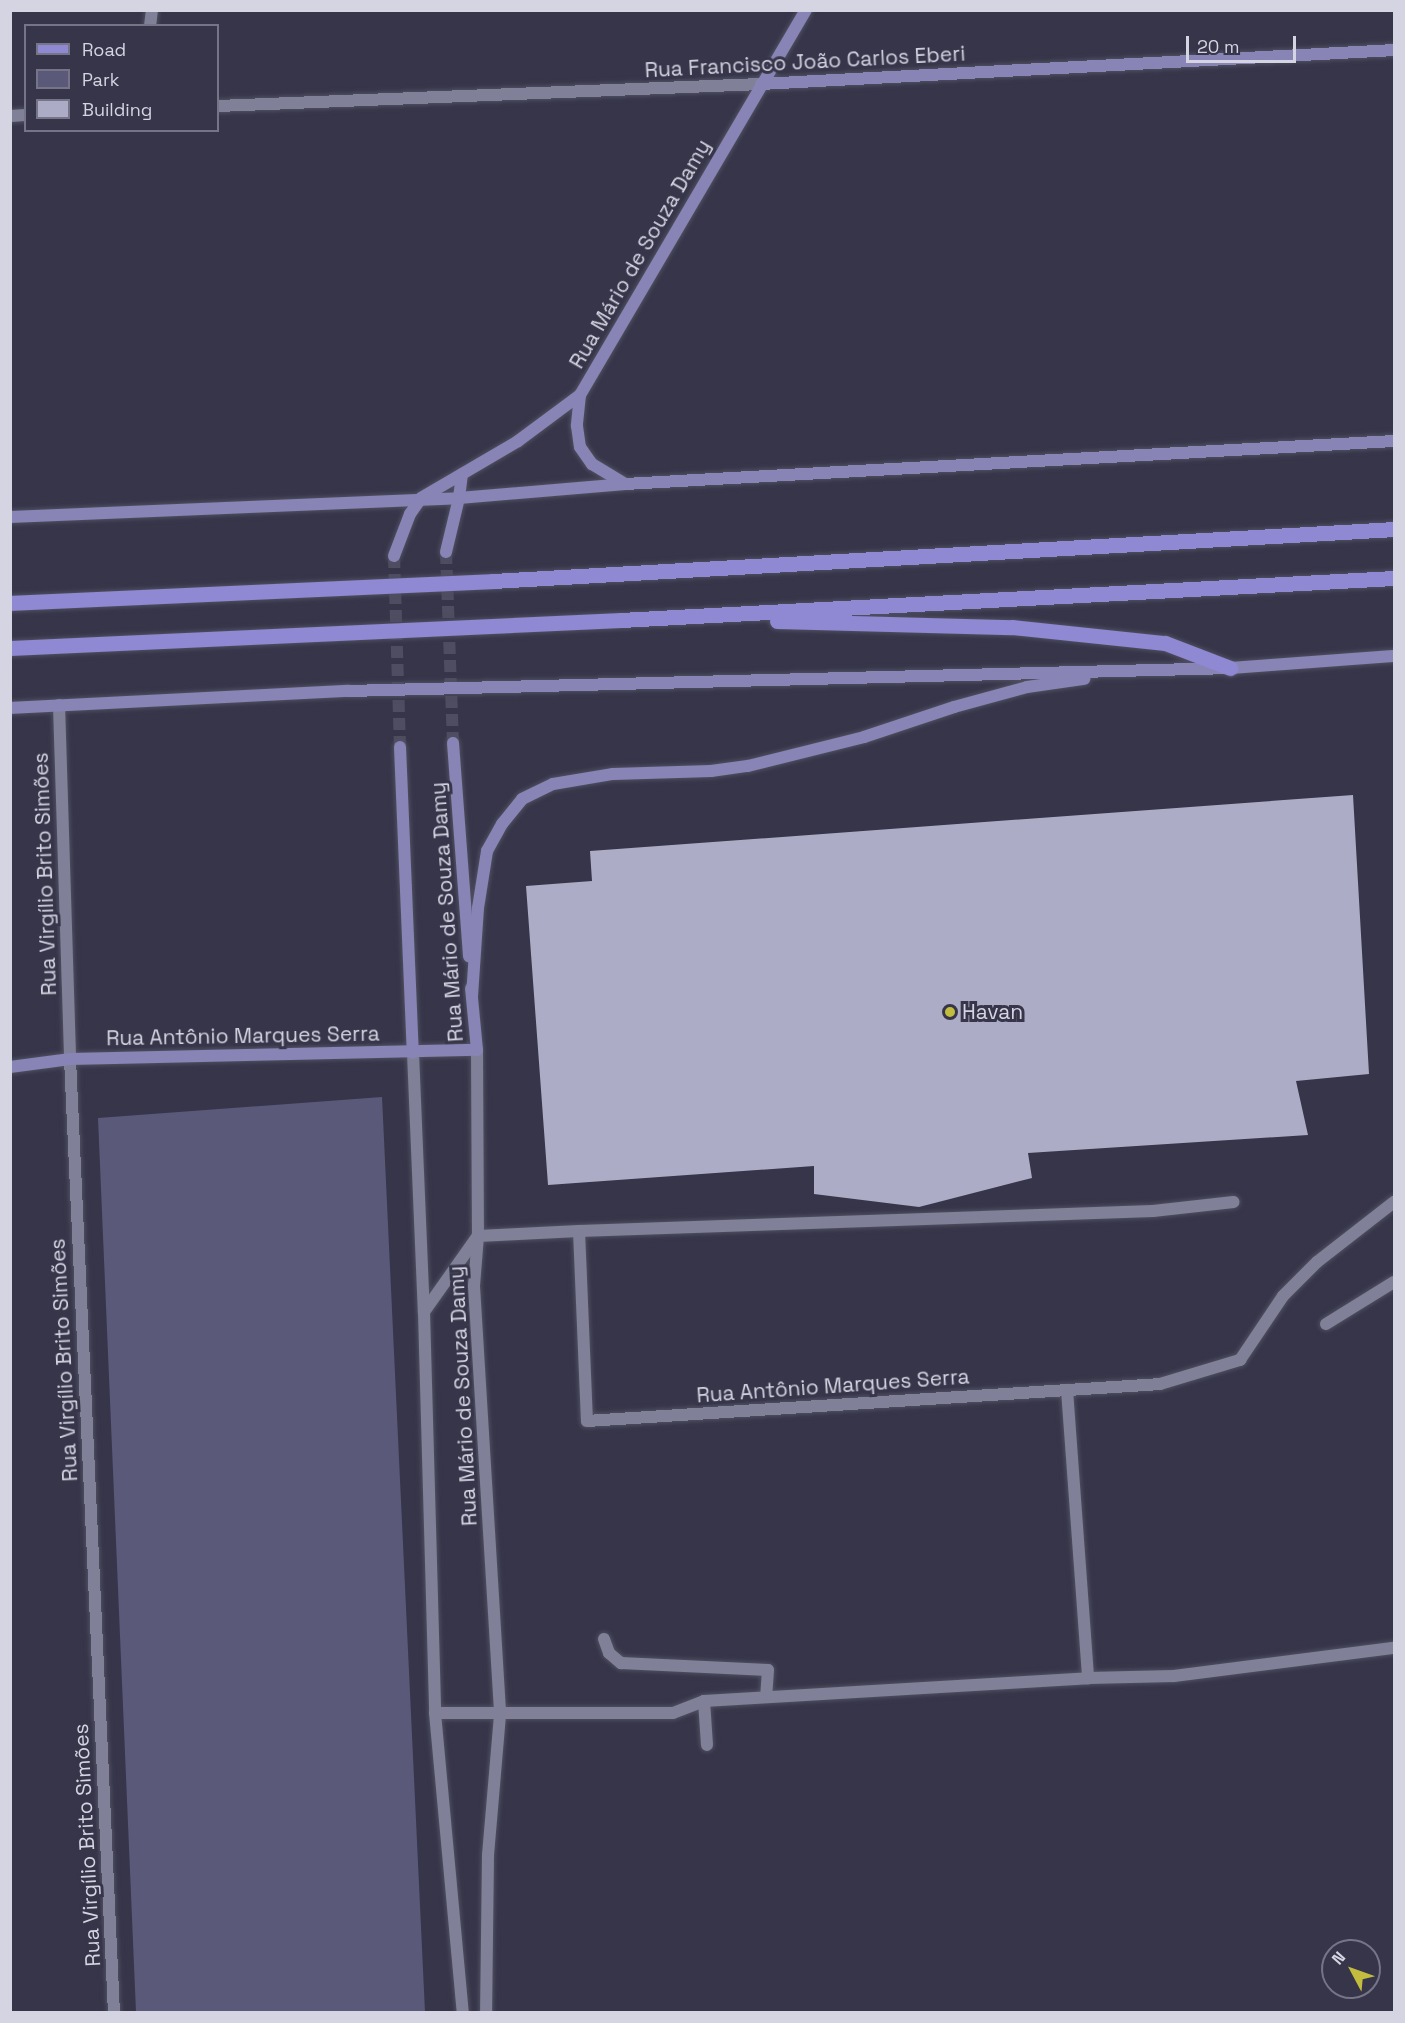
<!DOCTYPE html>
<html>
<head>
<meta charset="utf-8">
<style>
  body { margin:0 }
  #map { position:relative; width:1405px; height:2023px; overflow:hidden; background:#36354a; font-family:"Space Grotesk",sans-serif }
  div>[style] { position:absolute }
  .green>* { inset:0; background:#5a5979 }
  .building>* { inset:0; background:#adacc6 }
  .secondary-tunnel>* { height:12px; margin-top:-6px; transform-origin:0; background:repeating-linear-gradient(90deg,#4e4d61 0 12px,transparent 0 18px) }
  .roads { filter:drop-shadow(0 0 2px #505061) drop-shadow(0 0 2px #505061) }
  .lane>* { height:12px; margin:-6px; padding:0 6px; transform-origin:6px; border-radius:6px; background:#808098 }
  .street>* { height:12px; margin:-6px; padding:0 6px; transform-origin:6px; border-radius:6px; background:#808098 }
  .secondary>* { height:12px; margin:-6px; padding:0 6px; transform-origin:6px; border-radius:6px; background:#8884b5 }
  .primary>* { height:15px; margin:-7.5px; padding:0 7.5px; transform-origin:7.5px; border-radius:7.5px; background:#8f88d2 }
  .dots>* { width:16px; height:16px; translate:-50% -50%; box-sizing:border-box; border:3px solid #36354a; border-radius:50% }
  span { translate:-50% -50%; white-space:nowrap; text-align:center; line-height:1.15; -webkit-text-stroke:6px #36354a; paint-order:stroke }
  .street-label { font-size:21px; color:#d4d4e2 }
  .poi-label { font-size:21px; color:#d4d4e2 }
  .left { translate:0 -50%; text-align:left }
  .frame { position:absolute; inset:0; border:12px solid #d4d4e2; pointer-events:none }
  .legend { position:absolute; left:24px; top:24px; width:195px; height:108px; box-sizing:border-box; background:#36354a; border:2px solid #757587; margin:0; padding:8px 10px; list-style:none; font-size:18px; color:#d4d4e2 }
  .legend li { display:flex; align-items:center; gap:12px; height:30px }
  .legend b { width:30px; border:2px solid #757587 }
  .north { position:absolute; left:1321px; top:1939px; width:60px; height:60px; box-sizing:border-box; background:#36354a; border:2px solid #757587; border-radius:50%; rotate:311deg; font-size:16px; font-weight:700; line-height:24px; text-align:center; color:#d4d4e2 }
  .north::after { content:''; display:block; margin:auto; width:21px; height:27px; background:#c3bd3f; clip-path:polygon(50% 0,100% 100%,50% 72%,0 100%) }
  .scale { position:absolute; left:1186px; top:36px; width:110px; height:27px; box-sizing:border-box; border:3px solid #d4d4e2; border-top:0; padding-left:8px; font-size:18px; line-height:21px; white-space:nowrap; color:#d4d4e2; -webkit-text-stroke:4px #36354a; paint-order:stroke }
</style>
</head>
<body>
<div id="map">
  <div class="green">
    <div style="clip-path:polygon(382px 1097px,425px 2012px,136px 2012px,98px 1118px)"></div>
  </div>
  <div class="building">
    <div style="clip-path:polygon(1353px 795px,1369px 1074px,1296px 1081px,1308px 1135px,1028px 1153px,1032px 1178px,919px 1207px,814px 1194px,814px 1166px,548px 1185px,526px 886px,592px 881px,590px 851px)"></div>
  </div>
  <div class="secondary-tunnel">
    <div style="left:446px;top:552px;width:191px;rotate:87.9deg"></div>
    <div style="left:394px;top:556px;width:191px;rotate:88.2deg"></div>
  </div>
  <div class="roads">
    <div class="lane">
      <div style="left:579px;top:1231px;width:574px;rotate:-2deg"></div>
      <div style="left:1153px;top:1211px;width:81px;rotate:-6.4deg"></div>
      <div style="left:478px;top:1236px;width:101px;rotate:-2.8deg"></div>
      <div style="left:579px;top:1231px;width:190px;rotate:87.6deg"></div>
      <div style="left:587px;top:1421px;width:574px;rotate:-3.69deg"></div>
      <div style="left:1160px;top:1384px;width:84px;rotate:-16.7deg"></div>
      <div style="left:1240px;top:1360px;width:77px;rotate:-56.1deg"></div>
      <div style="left:1283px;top:1296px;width:48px;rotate:-45deg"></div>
      <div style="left:1317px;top:1262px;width:98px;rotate:-37.9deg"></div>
      <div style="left:1326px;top:1324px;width:80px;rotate:-31.7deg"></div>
      <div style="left:1067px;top:1390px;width:289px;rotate:85.8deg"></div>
      <div style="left:604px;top:1639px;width:15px;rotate:70deg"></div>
      <div style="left:609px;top:1653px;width:16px;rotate:40deg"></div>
      <div style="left:621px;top:1663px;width:147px;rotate:2.7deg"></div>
      <div style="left:768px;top:1670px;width:27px;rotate:94deg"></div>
      <div style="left:704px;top:1701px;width:44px;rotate:86.1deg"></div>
      <div style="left:435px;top:1713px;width:238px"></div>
      <div style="left:673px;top:1713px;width:33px;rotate:-21deg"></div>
      <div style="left:704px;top:1701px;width:385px;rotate:-3.4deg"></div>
      <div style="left:1088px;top:1678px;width:86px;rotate:-1.3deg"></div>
      <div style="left:1174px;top:1676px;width:222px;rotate:-7.3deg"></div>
    </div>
    <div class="street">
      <div style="left:150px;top:26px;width:16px;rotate:-83deg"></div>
      <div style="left:218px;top:106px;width:543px;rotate:-2.32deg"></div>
      <div style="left:10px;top:116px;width:16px;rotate:-4deg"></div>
      <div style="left:59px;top:705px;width:354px;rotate:88.2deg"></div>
      <div style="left:70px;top:1059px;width:954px;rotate:87.36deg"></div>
      <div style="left:477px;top:1050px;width:186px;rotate:89.7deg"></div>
      <div style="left:478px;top:1236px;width:50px;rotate:94.6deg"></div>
      <div style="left:474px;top:1286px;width:430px;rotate:86.5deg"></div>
      <div style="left:500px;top:1715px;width:141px;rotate:94.9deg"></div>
      <div style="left:488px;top:1855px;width:157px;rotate:90.7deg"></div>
      <div style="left:413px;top:1053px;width:259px;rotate:87.6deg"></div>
      <div style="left:424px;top:1312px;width:401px;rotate:88.4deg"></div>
      <div style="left:435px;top:1713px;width:300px;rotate:84.7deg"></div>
      <div style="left:424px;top:1312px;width:92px;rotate:-54.8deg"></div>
    </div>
    <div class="secondary">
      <div style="left:761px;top:84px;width:634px;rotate:-3.07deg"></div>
      <div style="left:580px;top:395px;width:31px;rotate:96deg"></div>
      <div style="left:577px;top:426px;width:21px;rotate:82deg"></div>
      <div style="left:580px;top:447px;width:21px;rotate:55deg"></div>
      <div style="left:592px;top:464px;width:39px;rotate:31deg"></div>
      <div style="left:10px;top:517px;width:449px;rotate:-2.4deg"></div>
      <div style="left:459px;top:498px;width:167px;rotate:-4.8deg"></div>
      <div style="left:625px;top:484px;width:770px;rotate:-3.2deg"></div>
      <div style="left:446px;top:552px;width:56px;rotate:-76.5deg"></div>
      <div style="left:459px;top:498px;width:24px;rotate:-83deg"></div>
      <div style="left:394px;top:556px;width:45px;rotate:-69.1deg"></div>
      <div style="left:410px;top:514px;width:19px;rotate:-55deg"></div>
      <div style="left:421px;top:498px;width:113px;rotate:-30.4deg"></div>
      <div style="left:518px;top:441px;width:77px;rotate:-36.6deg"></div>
      <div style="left:580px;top:395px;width:446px;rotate:-59.6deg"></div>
      <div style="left:10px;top:708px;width:338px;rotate:-2.9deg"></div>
      <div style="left:348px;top:691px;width:882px;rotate:-1.49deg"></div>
      <div style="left:1230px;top:668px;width:164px;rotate:-4.2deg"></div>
      <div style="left:453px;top:743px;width:214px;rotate:85.7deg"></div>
      <div style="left:400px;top:747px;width:306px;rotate:87.6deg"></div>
      <div style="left:472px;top:996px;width:88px;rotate:-86.1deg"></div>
      <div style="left:478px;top:908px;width:58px;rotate:-81deg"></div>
      <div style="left:487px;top:851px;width:31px;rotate:-61deg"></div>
      <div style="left:502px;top:824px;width:32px;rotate:-51deg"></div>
      <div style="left:522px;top:799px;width:34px;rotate:-26deg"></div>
      <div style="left:553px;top:784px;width:61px;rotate:-9.5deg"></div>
      <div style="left:613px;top:774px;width:98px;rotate:-1.8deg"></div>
      <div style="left:711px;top:771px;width:37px;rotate:-8deg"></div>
      <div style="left:748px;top:766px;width:120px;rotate:-14deg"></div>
      <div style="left:864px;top:737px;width:95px;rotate:-18.4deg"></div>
      <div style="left:954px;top:707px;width:76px;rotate:-15.3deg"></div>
      <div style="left:1027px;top:687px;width:58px;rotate:-8deg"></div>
      <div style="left:10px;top:1067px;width:61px;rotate:-7.6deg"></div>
      <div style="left:70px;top:1059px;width:407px;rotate:-1.3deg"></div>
      <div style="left:477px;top:1050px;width:62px;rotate:-95.5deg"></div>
    </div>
    <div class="primary">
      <div style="left:10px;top:603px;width:484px;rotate:-2.6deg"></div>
      <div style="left:493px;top:581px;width:902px;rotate:-3.3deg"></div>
      <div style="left:777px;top:621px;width:235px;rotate:1.5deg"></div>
      <div style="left:1012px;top:627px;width:154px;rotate:6deg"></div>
      <div style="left:1165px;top:643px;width:70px;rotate:21deg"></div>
      <div style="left:10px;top:648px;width:612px;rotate:-2.62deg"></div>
      <div style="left:621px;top:620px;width:774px;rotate:-3.11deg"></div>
    </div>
  </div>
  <div class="dots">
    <div style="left:950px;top:1012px;background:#c3bd3f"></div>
  </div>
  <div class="street-label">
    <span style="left:805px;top:62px;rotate:-3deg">Rua Francisco João Carlos Eberi</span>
    <span style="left:640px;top:254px;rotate:-60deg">Rua Mário de Souza Damy</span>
    <span style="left:45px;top:874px;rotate:-92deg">Rua Virgílio Brito Simões</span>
    <span style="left:447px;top:912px;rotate:-94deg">Rua Mário de Souza Damy</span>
    <span style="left:243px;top:1036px;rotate:-1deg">Rua Antônio Marques Serra</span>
    <span style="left:64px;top:1360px;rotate:-93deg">Rua Virgílio Brito Simões</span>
    <span style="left:833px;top:1386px;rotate:-4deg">Rua Antônio Marques Serra</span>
    <span style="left:463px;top:1396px;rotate:-93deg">Rua Mário de Souza Damy</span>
    <span style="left:87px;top:1845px;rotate:-93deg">Rua Virgílio Brito Simões</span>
  </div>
  <div class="poi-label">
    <span class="left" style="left:962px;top:1012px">Havan</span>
  </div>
  <div class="frame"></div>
  <ul class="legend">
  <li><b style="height:8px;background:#8f88d2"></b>Road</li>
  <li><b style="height:16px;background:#5a5979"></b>Park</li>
  <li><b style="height:16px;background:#adacc6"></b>Building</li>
  </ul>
  <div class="north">N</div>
  <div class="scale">20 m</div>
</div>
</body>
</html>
